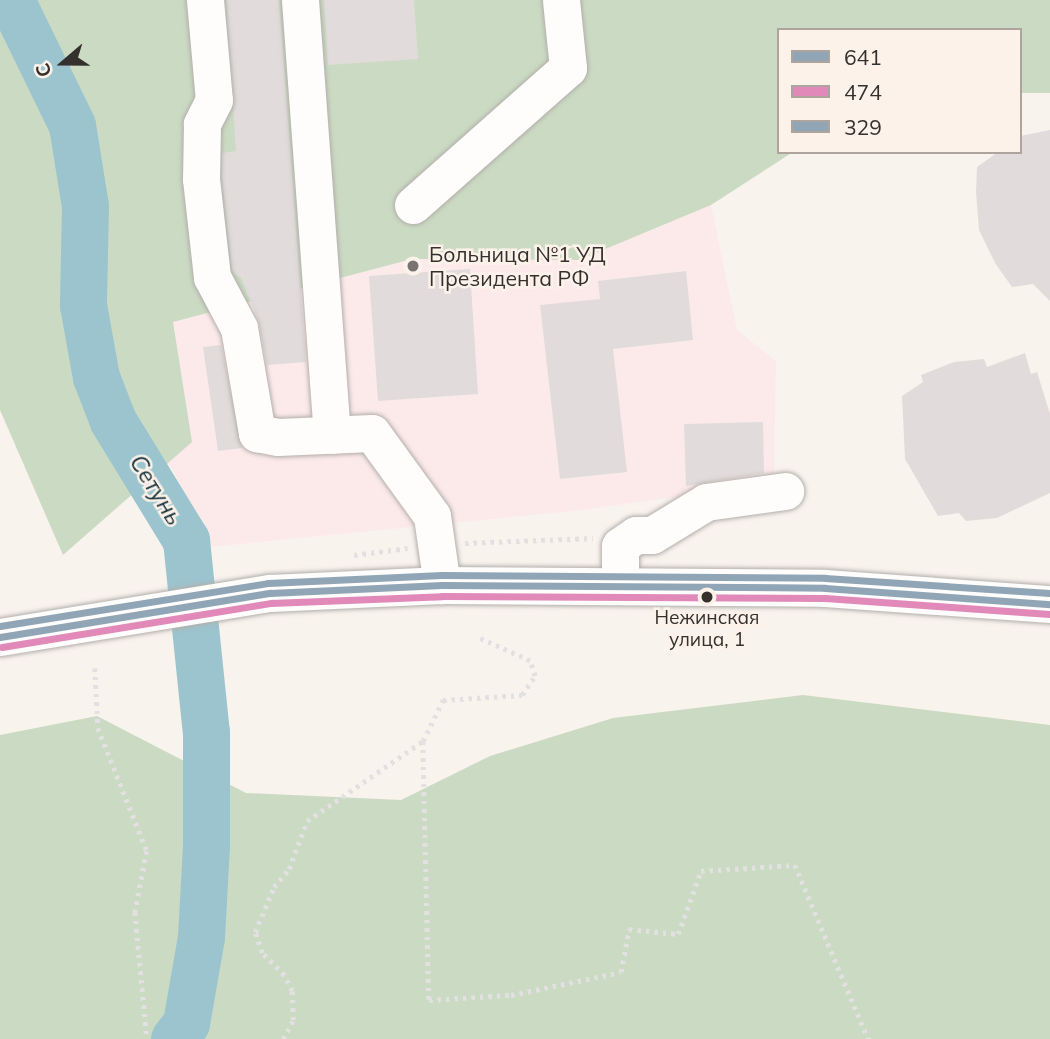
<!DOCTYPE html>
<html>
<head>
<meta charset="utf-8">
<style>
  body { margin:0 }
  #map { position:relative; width:1050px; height:1039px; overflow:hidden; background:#f9f3ee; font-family:Mulish,sans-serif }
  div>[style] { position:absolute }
  .medical>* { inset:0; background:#fceaea }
  .forest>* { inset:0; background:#cbdbc3 }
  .river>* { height:47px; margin:-23.5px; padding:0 23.5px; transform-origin:23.5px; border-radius:23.5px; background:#9cc4ce }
  .building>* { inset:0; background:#e1dcdb }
  .path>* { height:4.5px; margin-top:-2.25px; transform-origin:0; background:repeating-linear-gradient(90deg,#e2e0e0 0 3.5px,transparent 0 8.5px) }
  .roads { filter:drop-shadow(0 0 2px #b3afab) drop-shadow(0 0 2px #b3afab) }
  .minor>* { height:37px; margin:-18.5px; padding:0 18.5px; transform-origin:18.5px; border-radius:18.5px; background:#fefdfc }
  .bus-1>* { height:7px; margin:-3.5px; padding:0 3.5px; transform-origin:3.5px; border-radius:3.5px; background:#90a6b6 }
  .bus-2>* { height:7px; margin:-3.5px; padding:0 3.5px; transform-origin:3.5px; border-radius:3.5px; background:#e18ab9 }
  .bus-3>* { height:7px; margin:-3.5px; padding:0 3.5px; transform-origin:3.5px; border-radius:3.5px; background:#90a6b6 }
  .dots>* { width:19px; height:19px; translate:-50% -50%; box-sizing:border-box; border:4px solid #fdf2ea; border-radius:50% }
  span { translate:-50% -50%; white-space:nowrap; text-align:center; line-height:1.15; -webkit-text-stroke:5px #fdf2ea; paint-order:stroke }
  .bus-label { font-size:19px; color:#34302d }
  .poi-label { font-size:21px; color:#34302d }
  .left { translate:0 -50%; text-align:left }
  .water-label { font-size:23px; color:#15333b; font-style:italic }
  .legend { position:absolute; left:777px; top:28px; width:245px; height:126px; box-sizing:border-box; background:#fdf2ea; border:2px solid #ada49e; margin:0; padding:9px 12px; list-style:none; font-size:21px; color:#34302d }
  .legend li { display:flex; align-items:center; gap:14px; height:35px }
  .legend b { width:35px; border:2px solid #ada49e }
  .north { position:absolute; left:28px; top:28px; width:70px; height:70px; -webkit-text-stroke:5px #fdf2ea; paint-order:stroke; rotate:250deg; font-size:19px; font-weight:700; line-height:28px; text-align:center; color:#34302d }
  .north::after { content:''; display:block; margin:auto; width:24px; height:32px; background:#34302d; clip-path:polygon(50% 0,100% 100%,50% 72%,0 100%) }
</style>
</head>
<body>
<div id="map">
  <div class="medical">
    <div style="clip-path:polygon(32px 0,1050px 0,1050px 93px,1020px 93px,1020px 30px,779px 30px,779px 152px,793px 152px,711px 205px,737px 330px,776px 361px,774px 484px,572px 511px,210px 547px,173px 470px,136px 429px)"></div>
  </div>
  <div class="forest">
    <div style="clip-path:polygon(0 0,1050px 0,1050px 93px,1020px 93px,1020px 30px,779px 30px,779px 152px,793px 152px,711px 205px,579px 260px,412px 259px,173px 322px,192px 442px,63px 555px,0 410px)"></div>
    <div style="clip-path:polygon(803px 695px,1050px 725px,1050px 1039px,0 1039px,0 735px,97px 716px,246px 793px,401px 800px,490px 756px,613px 718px)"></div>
  </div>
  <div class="river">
    <div style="left:11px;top:0;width:139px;rotate:64deg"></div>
    <div style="left:72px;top:125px;width:82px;rotate:80.9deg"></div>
    <div style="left:85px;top:206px;width:99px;rotate:91.2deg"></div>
    <div style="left:83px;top:305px;width:73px;rotate:79.8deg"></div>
    <div style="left:96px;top:377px;width:47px;rotate:68.9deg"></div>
    <div style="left:113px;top:421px;width:140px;rotate:58.5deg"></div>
    <div style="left:186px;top:540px;width:193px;rotate:84.1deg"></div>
    <div style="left:206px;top:732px;width:113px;rotate:90deg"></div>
    <div style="left:206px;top:845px;width:92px;rotate:93.1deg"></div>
    <div style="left:201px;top:937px;width:87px;rotate:99.9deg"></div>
    <div style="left:186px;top:1023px;width:20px;rotate:127deg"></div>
  </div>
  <div class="building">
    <div style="clip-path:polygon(226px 0,279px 0,306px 362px,267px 365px,258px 319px,241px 278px,232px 271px,222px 178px,222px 153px,236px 151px)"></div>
    <div style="clip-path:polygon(324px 0,414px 0,418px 59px,328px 65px)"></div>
    <div style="clip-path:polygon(1050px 130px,1050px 301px,1033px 284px,1012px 287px,995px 263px,979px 230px,976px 192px,977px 167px,998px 152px,1020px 152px,1020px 136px)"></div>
    <div style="clip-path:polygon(470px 269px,478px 394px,378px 401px,369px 276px)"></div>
    <div style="clip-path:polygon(686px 271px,693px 340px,613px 349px,627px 472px,560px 479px,540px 305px,600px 299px,598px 281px)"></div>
    <div style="clip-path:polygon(221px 345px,242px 448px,218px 451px,203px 347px)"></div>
    <div style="clip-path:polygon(1025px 353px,1031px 374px,1037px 372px,1050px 414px,1050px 493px,997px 518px,966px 521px,959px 513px,938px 516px,905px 459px,902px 396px,923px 382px,921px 375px,954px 362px,984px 359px,987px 367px)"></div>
    <div style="clip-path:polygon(763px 422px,764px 473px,686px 486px,684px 424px)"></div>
  </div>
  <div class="path">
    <div style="left:465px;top:543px;width:128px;rotate:-2.2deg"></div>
    <div style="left:354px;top:555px;width:54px;rotate:-7.4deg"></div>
    <div style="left:95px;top:668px;width:60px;rotate:87.1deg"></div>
    <div style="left:98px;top:728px;width:132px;rotate:68.3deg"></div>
    <div style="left:147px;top:851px;width:62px;rotate:101.1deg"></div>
    <div style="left:135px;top:912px;width:128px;rotate:84.6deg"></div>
    <div style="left:423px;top:741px;width:259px;rotate:88.7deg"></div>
    <div style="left:429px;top:1000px;width:82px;rotate:-3.5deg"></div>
    <div style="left:511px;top:995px;width:112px;rotate:-11.8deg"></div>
    <div style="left:621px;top:972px;width:44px;rotate:-79.5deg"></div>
    <div style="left:629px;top:929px;width:49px;rotate:5.8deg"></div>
    <div style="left:678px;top:934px;width:67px;rotate:-69.9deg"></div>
    <div style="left:701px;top:871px;width:94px;rotate:-3.7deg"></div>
    <div style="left:795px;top:865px;width:189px;rotate:67.2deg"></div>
    <div style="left:283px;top:1039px;width:21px;rotate:-62deg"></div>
    <div style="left:293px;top:1020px;width:29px;rotate:-92deg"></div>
    <div style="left:292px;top:991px;width:18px;rotate:-117deg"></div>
    <div style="left:284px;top:975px;width:31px;rotate:-135deg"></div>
    <div style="left:262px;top:953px;width:22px;rotate:-108deg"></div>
    <div style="left:255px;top:932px;width:49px;rotate:-67.1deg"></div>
    <div style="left:274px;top:887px;width:23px;rotate:-50deg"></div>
    <div style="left:289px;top:869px;width:51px;rotate:-69.4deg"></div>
    <div style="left:307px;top:821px;width:141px;rotate:-34.6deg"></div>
    <div style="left:423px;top:741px;width:46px;rotate:-64deg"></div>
    <div style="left:443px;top:700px;width:79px;rotate:-3.6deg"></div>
    <div style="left:522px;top:695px;width:23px;rotate:-56deg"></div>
    <div style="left:535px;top:676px;width:16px;rotate:-108deg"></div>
    <div style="left:530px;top:661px;width:56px;rotate:-155.7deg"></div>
  </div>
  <div class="roads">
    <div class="minor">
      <div style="left:205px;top:0;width:100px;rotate:84.9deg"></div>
      <div style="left:214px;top:100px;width:27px;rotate:117deg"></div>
      <div style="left:202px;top:124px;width:55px;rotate:91deg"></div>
      <div style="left:201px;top:179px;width:99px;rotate:83.6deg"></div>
      <div style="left:212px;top:277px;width:58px;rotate:62.1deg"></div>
      <div style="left:239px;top:328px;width:107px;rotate:80.3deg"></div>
      <div style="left:257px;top:433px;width:21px;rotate:11deg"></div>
      <div style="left:278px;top:437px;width:94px;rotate:-2.4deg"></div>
      <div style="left:372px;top:433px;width:102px;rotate:54.1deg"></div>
      <div style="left:432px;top:516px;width:70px;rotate:81.8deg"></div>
      <div style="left:300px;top:0;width:436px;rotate:85.8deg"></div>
      <div style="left:413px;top:205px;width:207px;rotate:-41.5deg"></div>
      <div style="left:568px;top:68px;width:68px;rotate:-95.9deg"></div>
      <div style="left:620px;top:586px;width:40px;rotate:-90deg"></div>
      <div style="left:620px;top:546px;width:19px;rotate:-35deg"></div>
      <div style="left:636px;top:535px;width:16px"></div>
      <div style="left:652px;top:535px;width:63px;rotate:-31.4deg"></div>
      <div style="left:706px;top:502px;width:80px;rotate:-7.9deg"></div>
      <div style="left:0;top:637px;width:274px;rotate:-9.3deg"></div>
      <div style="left:270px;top:593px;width:172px;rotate:-2.7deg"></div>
      <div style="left:442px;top:585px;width:383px;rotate:0.4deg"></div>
      <div style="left:825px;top:588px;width:226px;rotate:4.1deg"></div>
    </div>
  </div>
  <div class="bus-1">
    <div style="left:0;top:637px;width:274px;rotate:-9.3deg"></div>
    <div style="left:270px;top:593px;width:172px;rotate:-2.7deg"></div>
    <div style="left:442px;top:585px;width:383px;rotate:0.4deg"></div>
    <div style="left:825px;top:588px;width:226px;rotate:4.1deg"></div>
  </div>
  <div class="bus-2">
    <div style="left:2px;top:647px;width:273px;rotate:-9.3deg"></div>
    <div style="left:271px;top:603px;width:171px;rotate:-2.3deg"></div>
    <div style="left:442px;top:596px;width:383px;rotate:0.3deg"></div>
    <div style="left:825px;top:598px;width:225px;rotate:4.1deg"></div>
  </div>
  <div class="bus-3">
    <div style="left:0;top:626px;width:271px;rotate:-9.1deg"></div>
    <div style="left:268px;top:583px;width:174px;rotate:-2.6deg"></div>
    <div style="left:442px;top:575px;width:383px;rotate:0.4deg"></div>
    <div style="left:825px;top:578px;width:225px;rotate:3.8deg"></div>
  </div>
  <div class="dots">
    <div style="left:413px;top:266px;background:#797471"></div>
    <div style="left:707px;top:597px;background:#34302d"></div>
  </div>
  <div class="bus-label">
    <span style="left:707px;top:629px">Нежинская<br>улица, 1</span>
  </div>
  <div class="poi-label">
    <span class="left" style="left:429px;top:266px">Больница №1 УД<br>Президента РФ</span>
  </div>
  <div class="water-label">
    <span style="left:156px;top:490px;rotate:58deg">Сетунь</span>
  </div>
  <ul class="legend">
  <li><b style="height:9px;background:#90a6b6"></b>641</li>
  <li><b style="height:9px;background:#e18ab9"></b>474</li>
  <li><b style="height:9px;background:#90a6b6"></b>329</li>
  </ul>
  <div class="north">С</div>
</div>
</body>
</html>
